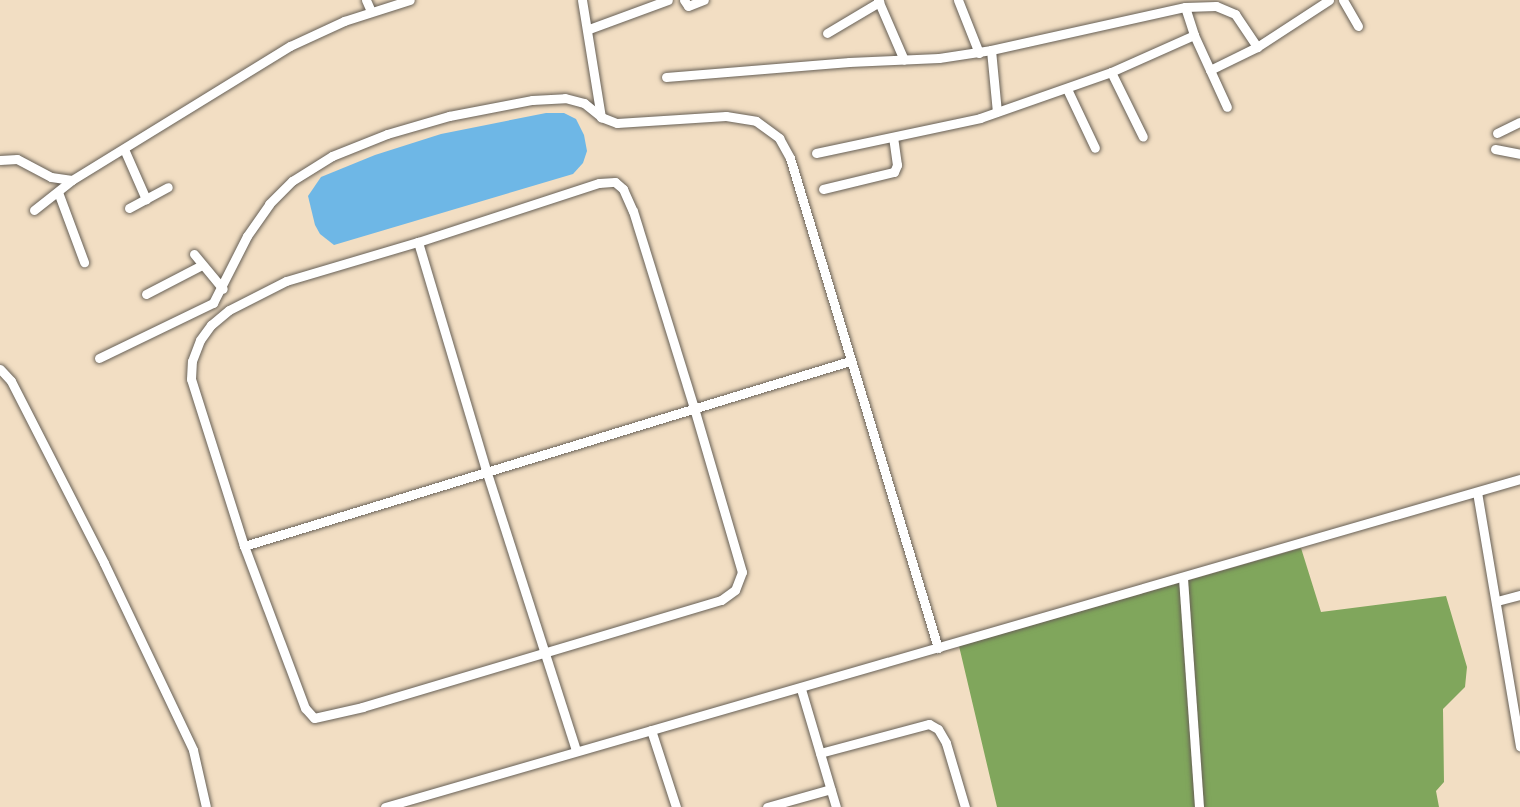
<!DOCTYPE html>
<html>
<head>
<meta charset="utf-8">
<style>
  body { margin:0 }
  #map { position:relative; width:1520px; height:807px; overflow:hidden; background:#f2dec3; font-family:"Playpen Sans",sans-serif }
  div>[style] { position:absolute }
  .forest>* { inset:0; background:#80a65c }
  .water>* { inset:0; background:#6eb7e6 }
  .roads { filter:drop-shadow(0 0 2px #676056) drop-shadow(0 0 2px #676056) }
  .minor>* { height:9px; margin:-4.5px; padding:0 4.5px; transform-origin:4.5px; border-radius:4.5px; background:#fff }
  span { translate:-50% -50%; white-space:nowrap; text-align:center; line-height:1.15; -webkit-text-stroke:5px #f6f6f2; paint-order:stroke }
</style>
</head>
<body>
<div id="map">
  <div class="forest">
    <div style="clip-path:polygon(1301px 548px,1321px 612px,1446px 596px,1467px 667px,1465px 687px,1443px 709px,1444px 782px,1436px 791px,1439px 807px,997px 807px,959px 646px)"></div>
  </div>
  <div class="water">
    <div style="clip-path:polygon(546px 113px,564px 113px,576px 119px,584px 135px,587px 151px,583px 163px,573px 174px,334px 245px,320px 234px,315px 225px,308px 196px,321px 177px,375px 155px,441px 134px)"></div>
  </div>
  <div class="roads">
    <div class="minor">
      <div style="left:366px;top:0;width:12px;rotate:66deg"></div>
      <div style="left:582px;top:0;width:119px;rotate:80.8deg"></div>
      <div style="left:684px;top:0;width:7px;rotate:56deg"></div>
      <div style="left:688px;top:6px;width:17px;rotate:-21deg"></div>
      <div style="left:878px;top:0;width:65px;rotate:66.6deg"></div>
      <div style="left:958px;top:0;width:57px;rotate:68.4deg"></div>
      <div style="left:1343px;top:0;width:30px;rotate:60deg"></div>
      <div style="left:1185px;top:7px;width:31px;rotate:-2deg"></div>
      <div style="left:1216px;top:6px;width:21px;rotate:23deg"></div>
      <div style="left:1235px;top:14px;width:40px;rotate:56deg"></div>
      <div style="left:589px;top:29px;width:84px;rotate:-20.2deg"></div>
      <div style="left:827px;top:33px;width:61px;rotate:-30.8deg"></div>
      <div style="left:991px;top:50px;width:62px;rotate:84.5deg"></div>
      <div style="left:1210px;top:70px;width:52px;rotate:-26.1deg"></div>
      <div style="left:1257px;top:47px;width:86px;rotate:-33.1deg"></div>
      <div style="left:1111px;top:72px;width:72px;rotate:63.8deg"></div>
      <div style="left:666px;top:77px;width:184px;rotate:-4.7deg"></div>
      <div style="left:849px;top:62px;width:90px;rotate:-2.5deg"></div>
      <div style="left:939px;top:58px;width:53px;rotate:-8.7deg"></div>
      <div style="left:991px;top:50px;width:199px;rotate:-12.5deg"></div>
      <div style="left:1185px;top:7px;width:29px;rotate:72deg"></div>
      <div style="left:1194px;top:35px;width:79px;rotate:65.4deg"></div>
      <div style="left:1067px;top:89px;width:65px;rotate:64.6deg"></div>
      <div style="left:1497px;top:133px;width:25px;rotate:-26deg"></div>
      <div style="left:124px;top:149px;width:55px;rotate:66.3deg"></div>
      <div style="left:1495px;top:149px;width:25px;rotate:11deg"></div>
      <div style="left:816px;top:153px;width:168px;rotate:-12deg"></div>
      <div style="left:980px;top:118px;width:139px;rotate:-19.3deg"></div>
      <div style="left:1111px;top:72px;width:91px;rotate:-24deg"></div>
      <div style="left:0;top:160px;width:17px;rotate:-3deg"></div>
      <div style="left:17px;top:159px;width:38px;rotate:28deg"></div>
      <div style="left:51px;top:177px;width:21px;rotate:8deg"></div>
      <div style="left:72px;top:180px;width:256px;rotate:-31.6deg"></div>
      <div style="left:290px;top:46px;width:60px;rotate:-24.8deg"></div>
      <div style="left:344px;top:21px;width:69px;rotate:-17.7deg"></div>
      <div style="left:615px;top:182px;width:11px;rotate:41deg"></div>
      <div style="left:623px;top:189px;width:24px;rotate:66deg"></div>
      <div style="left:633px;top:211px;width:206px;rotate:72.8deg"></div>
      <div style="left:694px;top:408px;width:171px;rotate:73.7deg"></div>
      <div style="left:742px;top:572px;width:19px;rotate:111deg"></div>
      <div style="left:735px;top:590px;width:17px;rotate:144deg"></div>
      <div style="left:721px;top:600px;width:374px;rotate:163.4deg"></div>
      <div style="left:363px;top:707px;width:50px;rotate:167.3deg"></div>
      <div style="left:314px;top:718px;width:13px;rotate:-132deg"></div>
      <div style="left:305px;top:708px;width:173px;rotate:-110.6deg"></div>
      <div style="left:244px;top:546px;width:175px;rotate:-107.6deg"></div>
      <div style="left:191px;top:379px;width:18px;rotate:-87deg"></div>
      <div style="left:192px;top:361px;width:22px;rotate:-69deg"></div>
      <div style="left:200px;top:340px;width:19px;rotate:-54deg"></div>
      <div style="left:211px;top:325px;width:23px;rotate:-40deg"></div>
      <div style="left:229px;top:310px;width:64px;rotate:-27deg"></div>
      <div style="left:286px;top:281px;width:138px;rotate:-16.5deg"></div>
      <div style="left:418px;top:242px;width:190px;rotate:-18.1deg"></div>
      <div style="left:599px;top:183px;width:16px;rotate:-4deg"></div>
      <div style="left:823px;top:189px;width:73px;rotate:-13.5deg"></div>
      <div style="left:894px;top:172px;width:8px;rotate:-67deg"></div>
      <div style="left:897px;top:165px;width:27px;rotate:-98deg"></div>
      <div style="left:58px;top:192px;width:75px;rotate:69.6deg"></div>
      <div style="left:129px;top:208px;width:44px;rotate:-28.3deg"></div>
      <div style="left:34px;top:210px;width:48px;rotate:-38.3deg"></div>
      <div style="left:418px;top:242px;width:238px;rotate:73.4deg"></div>
      <div style="left:486px;top:470px;width:294px;rotate:72.2deg"></div>
      <div style="left:194px;top:254px;width:45px;rotate:50.4deg"></div>
      <div style="left:146px;top:294px;width:63px;rotate:-27.4deg"></div>
      <div style="left:99px;top:358px;width:127px;rotate:-25.8deg"></div>
      <div style="left:213px;top:303px;width:75px;rotate:-63.1deg"></div>
      <div style="left:247px;top:236px;width:39px;rotate:-55deg"></div>
      <div style="left:269px;top:204px;width:33px;rotate:-45deg"></div>
      <div style="left:292px;top:181px;width:47px;rotate:-32deg"></div>
      <div style="left:332px;top:156px;width:59px;rotate:-21.8deg"></div>
      <div style="left:387px;top:134px;width:65px;rotate:-16.2deg"></div>
      <div style="left:449px;top:116px;width:85px;rotate:-10.9deg"></div>
      <div style="left:532px;top:100px;width:33px;rotate:-3deg"></div>
      <div style="left:565px;top:98px;width:20px;rotate:15deg"></div>
      <div style="left:584px;top:103px;width:22px;rotate:39deg"></div>
      <div style="left:601px;top:117px;width:17px;rotate:21deg"></div>
      <div style="left:617px;top:123px;width:109px;rotate:-3.7deg"></div>
      <div style="left:726px;top:116px;width:30px;rotate:9deg"></div>
      <div style="left:756px;top:121px;width:29px;rotate:36deg"></div>
      <div style="left:779px;top:138px;width:23px;rotate:61deg"></div>
      <div style="left:790px;top:158px;width:512px;rotate:73.19deg"></div>
      <div style="left:0;top:369px;width:16px;rotate:47deg"></div>
      <div style="left:11px;top:381px;width:204px;rotate:62.9deg"></div>
      <div style="left:104px;top:563px;width:207px;rotate:64.5deg"></div>
      <div style="left:193px;top:750px;width:58px;rotate:77.2deg"></div>
      <div style="left:1477px;top:492px;width:258px;rotate:80.4deg"></div>
      <div style="left:244px;top:546px;width:634px;rotate:-16.98deg"></div>
      <div style="left:1183px;top:578px;width:230px;rotate:86deg"></div>
      <div style="left:1497px;top:601px;width:24px;rotate:-15deg"></div>
      <div style="left:801px;top:689px;width:123px;rotate:73.5deg"></div>
      <div style="left:651px;top:730px;width:81px;rotate:72deg"></div>
      <div style="left:820px;top:753px;width:113px;rotate:-14.9deg"></div>
      <div style="left:929px;top:724px;width:10px;rotate:29deg"></div>
      <div style="left:938px;top:729px;width:16px;rotate:60deg"></div>
      <div style="left:946px;top:743px;width:67px;rotate:73.5deg"></div>
      <div style="left:385px;top:807px;width:1181px;rotate:-16.12deg"></div>
      <div style="left:767px;top:807px;width:66px;rotate:-15.7deg"></div>
    </div>
  </div>
</div>
</body>
</html>
